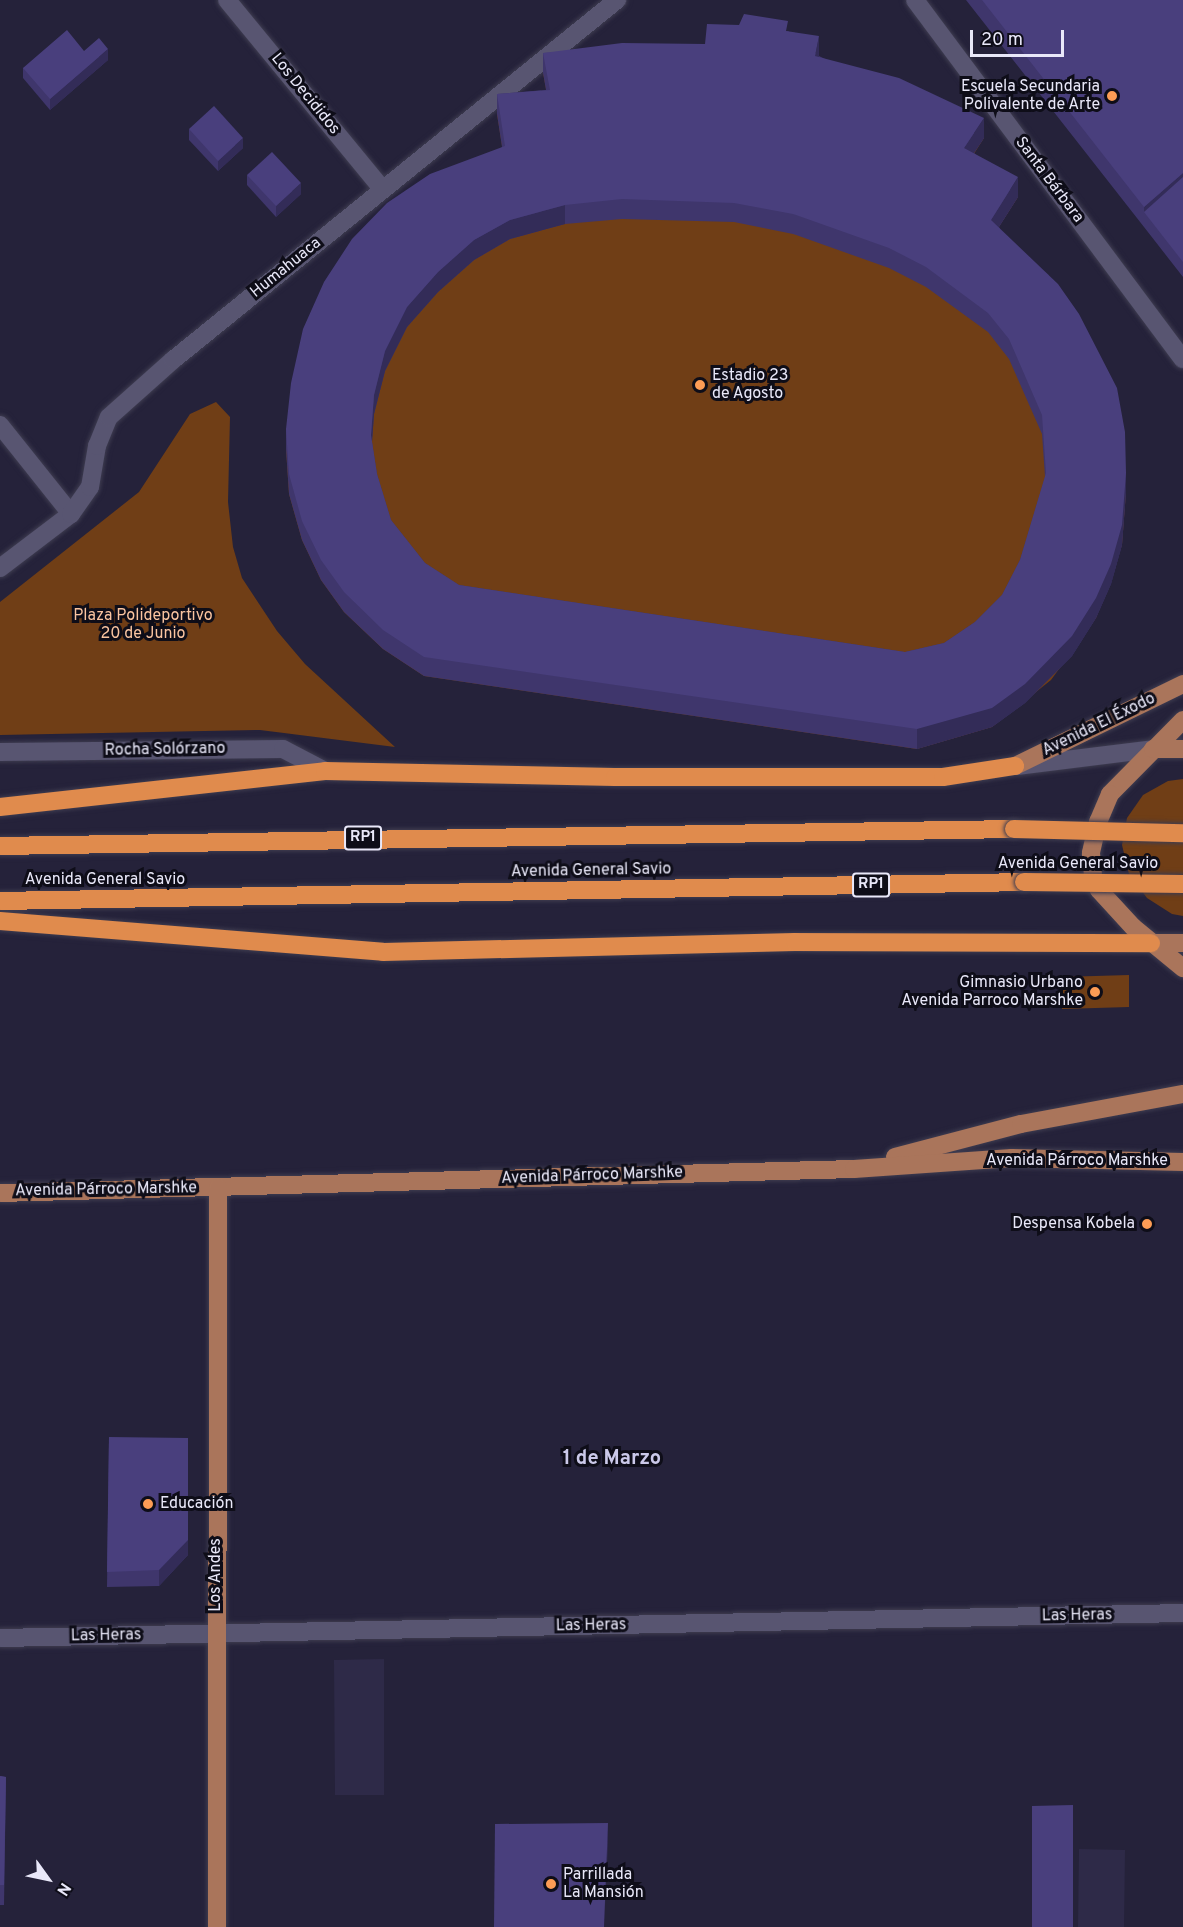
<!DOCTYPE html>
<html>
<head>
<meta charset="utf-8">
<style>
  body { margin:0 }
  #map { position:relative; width:1183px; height:1927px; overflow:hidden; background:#25223a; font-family:Overpass,sans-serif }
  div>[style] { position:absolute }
  .built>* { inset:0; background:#2e2a48 }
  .green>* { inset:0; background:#703e16 }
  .roads { filter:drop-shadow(0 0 2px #3e3c50) drop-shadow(0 0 2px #3e3c50) }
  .minor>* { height:18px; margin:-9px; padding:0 9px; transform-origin:9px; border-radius:9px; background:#585571 }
  .major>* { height:18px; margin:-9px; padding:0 9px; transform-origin:9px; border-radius:9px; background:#aa755b }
  .highway>* { height:18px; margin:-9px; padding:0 9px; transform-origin:9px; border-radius:9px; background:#e08b4d }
  .bridges { filter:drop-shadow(0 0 2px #3e3c50) drop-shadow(0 0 2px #3e3c50) }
  .highway-bridge>* { height:18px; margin:-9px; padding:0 9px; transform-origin:9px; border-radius:9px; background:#e08b4d }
  .wall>* { inset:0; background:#3f366c }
  .shaded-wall>* { inset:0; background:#332c58 }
  .building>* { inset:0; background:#493f7d }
  .dots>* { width:16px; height:16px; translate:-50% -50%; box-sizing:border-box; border:3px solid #0e0d18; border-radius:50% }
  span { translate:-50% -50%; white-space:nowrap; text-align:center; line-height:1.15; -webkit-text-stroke:6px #0e0d18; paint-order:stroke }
  .shield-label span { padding:2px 4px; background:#0e0d18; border:2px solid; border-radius:4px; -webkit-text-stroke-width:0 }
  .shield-label { font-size:15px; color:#e9e8f9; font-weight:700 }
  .poi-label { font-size:16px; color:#e9e8f9 }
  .right { translate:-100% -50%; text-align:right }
  .left { translate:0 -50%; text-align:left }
  .street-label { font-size:16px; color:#e9e8f9 }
  .park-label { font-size:16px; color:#fac4a0 }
  .quarter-label { font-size:20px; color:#cbc9e9; font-weight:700 }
  .north { position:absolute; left:18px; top:1849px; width:60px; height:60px; -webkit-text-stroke:4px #0e0d18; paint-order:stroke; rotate:123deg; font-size:16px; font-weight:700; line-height:24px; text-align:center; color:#e9e8f9 }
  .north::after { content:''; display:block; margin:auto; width:21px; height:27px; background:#e9e8f9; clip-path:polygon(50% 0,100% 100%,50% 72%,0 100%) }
  .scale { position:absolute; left:970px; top:30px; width:94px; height:27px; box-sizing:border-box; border:3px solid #e9e8f9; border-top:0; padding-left:8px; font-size:18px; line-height:21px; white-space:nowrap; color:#e9e8f9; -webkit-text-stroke:4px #0e0d18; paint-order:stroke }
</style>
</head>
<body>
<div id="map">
  <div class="built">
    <div style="clip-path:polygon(384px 1659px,384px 1795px,335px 1795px,334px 1660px)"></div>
    <div style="clip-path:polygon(1079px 1849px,1125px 1850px,1124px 1927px,1078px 1927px)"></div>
  </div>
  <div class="green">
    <div style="clip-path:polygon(622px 62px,815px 75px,984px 138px,965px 168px,1018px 197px,991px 239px,1126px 492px,1122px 545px,1096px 618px,1051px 680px,992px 727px,917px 749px,424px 676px,383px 649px,344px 612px,321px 580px,302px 540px,289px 494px,286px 449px,505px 165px,497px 114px,550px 110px,543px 73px)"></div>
    <div style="clip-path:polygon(216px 402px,230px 417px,228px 502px,233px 547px,242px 578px,277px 631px,305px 664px,395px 747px,260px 730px,0 735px,0 602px,139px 492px,190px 414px)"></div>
    <div style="clip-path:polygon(1183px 779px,1183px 916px,1172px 914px,1147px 898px,1129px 874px,1122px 845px,1127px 818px,1143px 795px,1168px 781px)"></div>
    <div style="clip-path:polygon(1129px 975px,1129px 1007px,1062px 1009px,1061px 977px)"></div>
  </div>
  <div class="roads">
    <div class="minor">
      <div style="left:227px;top:0;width:244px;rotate:50.6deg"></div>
      <div style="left:915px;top:0;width:448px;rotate:53.3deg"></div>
      <div style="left:0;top:425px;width:114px;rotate:51.4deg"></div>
      <div style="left:0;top:568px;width:89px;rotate:-37.3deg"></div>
      <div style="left:71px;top:514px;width:33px;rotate:-55deg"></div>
      <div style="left:90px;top:487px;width:42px;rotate:-80.3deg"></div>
      <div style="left:97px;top:446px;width:31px;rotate:-68deg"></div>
      <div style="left:109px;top:417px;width:86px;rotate:-41.7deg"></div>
      <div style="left:173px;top:360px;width:572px;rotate:-39.04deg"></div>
      <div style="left:0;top:752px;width:283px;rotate:-0.6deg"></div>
      <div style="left:283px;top:749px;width:47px;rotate:27.6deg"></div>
      <div style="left:1017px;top:766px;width:137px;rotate:-7.1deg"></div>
      <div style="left:0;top:1638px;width:1183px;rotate:-1.21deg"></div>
    </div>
    <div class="major">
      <div style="left:1183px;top:720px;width:104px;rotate:134.6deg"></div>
      <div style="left:1110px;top:794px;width:30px;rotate:113deg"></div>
      <div style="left:1098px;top:822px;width:32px;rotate:103deg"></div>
      <div style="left:1091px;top:853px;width:23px;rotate:85deg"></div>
      <div style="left:1093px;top:876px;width:15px;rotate:67deg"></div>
      <div style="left:1099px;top:890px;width:50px;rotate:47.4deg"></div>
      <div style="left:1133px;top:927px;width:65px;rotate:39.4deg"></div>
      <div style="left:1153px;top:749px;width:30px"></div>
      <div style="left:1015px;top:766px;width:187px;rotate:-26deg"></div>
      <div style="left:1151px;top:943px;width:32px"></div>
      <div style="left:895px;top:1157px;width:130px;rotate:-14.7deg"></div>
      <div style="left:1021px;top:1124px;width:165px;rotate:-10.5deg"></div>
      <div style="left:0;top:1193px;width:854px;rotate:-1.61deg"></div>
      <div style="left:854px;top:1169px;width:158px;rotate:-4deg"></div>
      <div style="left:1012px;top:1158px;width:171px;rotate:1.3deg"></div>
      <div style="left:217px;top:1927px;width:739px;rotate:-89.92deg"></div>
    </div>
    <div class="highway">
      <div style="left:0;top:807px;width:327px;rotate:-6.3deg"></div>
      <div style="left:325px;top:771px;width:290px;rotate:1.2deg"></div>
      <div style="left:615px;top:777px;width:328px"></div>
      <div style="left:943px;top:777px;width:73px;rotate:-8.7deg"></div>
      <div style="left:0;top:846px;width:1014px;rotate:-0.96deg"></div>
      <div style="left:0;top:901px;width:1024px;rotate:-1.06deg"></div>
      <div style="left:0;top:921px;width:384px;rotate:4.6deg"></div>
      <div style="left:383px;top:952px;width:412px;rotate:-1.4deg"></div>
      <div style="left:795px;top:942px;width:356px;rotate:0.2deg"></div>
    </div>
  </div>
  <div class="bridges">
    <div class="highway-bridge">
      <div style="left:1014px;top:829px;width:169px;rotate:1.4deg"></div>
      <div style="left:1024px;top:882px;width:159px;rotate:0.7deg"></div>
    </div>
  </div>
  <div class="wall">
    <div style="clip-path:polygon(966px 0,1183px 0,1183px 277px,1144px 227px)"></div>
    <div style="clip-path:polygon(evenodd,788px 31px,819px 56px,984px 138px,974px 153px,1018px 197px,999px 227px,1126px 492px,1122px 545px,1111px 584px,1096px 618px,1072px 656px,1025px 703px,992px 727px,917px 749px,424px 676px,383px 649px,344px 612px,321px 580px,302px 540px,289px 494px,286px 449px,286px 429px,502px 147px,497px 114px,497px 94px,546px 90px,543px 73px,543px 53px,705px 44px,788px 31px,622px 219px,734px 222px,793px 234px,889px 268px,926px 287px,988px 332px,1009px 359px,1042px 434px,1045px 477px,1020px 560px,1002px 595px,975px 622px,944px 643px,905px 652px,459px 585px,425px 563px,391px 520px,377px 474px,372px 442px,374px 414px,385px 371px,407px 327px,438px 292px,474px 260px,510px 239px,565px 224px,622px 219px)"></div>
    <div style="clip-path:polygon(84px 51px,108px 60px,50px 110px,23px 78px,23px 68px)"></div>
    <div style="clip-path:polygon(189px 129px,243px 148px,218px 171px,189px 140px)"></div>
    <div style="clip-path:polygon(247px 175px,301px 194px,276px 217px,247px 185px)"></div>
    <div style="clip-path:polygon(109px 1437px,188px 1555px,159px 1586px,107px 1587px)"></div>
    <div style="clip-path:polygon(0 1776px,6px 1777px,4px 1905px,0 1905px)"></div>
  </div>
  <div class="shaded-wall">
    <div style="clip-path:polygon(819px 36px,819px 56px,815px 75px,815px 56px)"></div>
    <div style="clip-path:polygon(108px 49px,108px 60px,50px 110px,50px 99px)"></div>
    <div style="clip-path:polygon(984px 118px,984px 138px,964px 168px,964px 148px)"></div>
    <div style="clip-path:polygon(243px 138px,243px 148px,218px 171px,218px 161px)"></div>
    <div style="clip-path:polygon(1183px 173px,1183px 193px,1144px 212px,1144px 207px)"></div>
    <div style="clip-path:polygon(1018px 177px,1018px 197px,991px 239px,991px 220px)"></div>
    <div style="clip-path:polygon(301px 183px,301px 194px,276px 217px,276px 206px)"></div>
    <div style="clip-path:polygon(565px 205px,565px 224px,510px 239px,474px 260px,438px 292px,407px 327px,385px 371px,374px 414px,371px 455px,371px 435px,374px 395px,385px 351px,407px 307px,438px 272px,474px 240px,510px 220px)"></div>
    <div style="clip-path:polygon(1126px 473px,1126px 492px,1122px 545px,1111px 584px,1096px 618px,1072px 656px,1025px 703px,992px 727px,917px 749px,917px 729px)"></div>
    <div style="clip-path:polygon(188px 1438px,188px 1555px,159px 1586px,159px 1570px)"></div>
    <div style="clip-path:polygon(608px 1823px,608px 1843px,604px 1927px)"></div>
  </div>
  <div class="building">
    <div style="clip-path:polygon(982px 0,1183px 0,1183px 173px,1144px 207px)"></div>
    <div style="clip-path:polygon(evenodd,744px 14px,788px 21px,786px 31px,819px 36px,815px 56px,899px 78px,984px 118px,964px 148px,1018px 177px,991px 220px,1058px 284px,1079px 314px,1117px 388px,1125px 432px,1126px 473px,1122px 525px,1111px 564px,1096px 598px,1072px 636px,1025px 684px,992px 708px,917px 729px,424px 657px,383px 630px,344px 592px,321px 560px,302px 521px,289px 474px,286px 429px,291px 383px,303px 329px,324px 282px,352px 239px,387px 203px,430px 174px,505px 146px,497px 94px,550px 90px,543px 53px,622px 43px,705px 44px,707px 24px,739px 25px,744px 14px,622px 199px,734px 203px,793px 214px,889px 248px,926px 267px,988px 313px,1009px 339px,1042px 415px,1046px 473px,1020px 560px,1002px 595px,975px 622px,944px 643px,905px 652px,459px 585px,425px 563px,391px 520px,377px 474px,371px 435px,374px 395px,385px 351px,407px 307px,438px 272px,474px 240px,510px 220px,565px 205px,622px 199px)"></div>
    <div style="clip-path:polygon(67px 30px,84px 51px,99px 38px,108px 49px,50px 99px,23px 68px)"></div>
    <div style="clip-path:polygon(214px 106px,243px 138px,218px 161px,189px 129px)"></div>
    <div style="clip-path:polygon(272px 152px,301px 183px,276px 206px,247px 175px)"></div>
    <div style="clip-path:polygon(1183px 177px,1183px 262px,1144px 212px)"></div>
    <div style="clip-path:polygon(109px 1437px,188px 1438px,188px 1540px,159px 1570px,107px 1572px)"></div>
    <div style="clip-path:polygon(0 1776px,6px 1777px,4px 1885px,0 1885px)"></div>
    <div style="clip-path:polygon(1073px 1805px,1073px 1927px,1032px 1927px,1032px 1806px)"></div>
    <div style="clip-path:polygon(608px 1823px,604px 1927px,494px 1927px,495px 1824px)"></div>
  </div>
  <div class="dots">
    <div style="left:1112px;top:96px;background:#fd9c55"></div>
    <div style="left:700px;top:385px;background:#fd9c55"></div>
    <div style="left:1095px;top:992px;background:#fd9c55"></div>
    <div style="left:1147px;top:1224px;background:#fd9c55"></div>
    <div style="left:148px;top:1504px;background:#fd9c55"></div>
    <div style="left:551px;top:1884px;background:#fd9c55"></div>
  </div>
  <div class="shield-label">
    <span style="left:363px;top:838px">RP1</span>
    <span style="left:871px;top:885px">RP1</span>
  </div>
  <div class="poi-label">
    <span class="right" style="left:1100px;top:96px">Escuela Secundaria<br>Polivalente de Arte</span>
    <span class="left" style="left:712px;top:385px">Estadio 23<br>de Agosto</span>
    <span class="right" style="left:1083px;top:992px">Gimnasio Urbano<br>Avenida Parroco Marshke</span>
    <span class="right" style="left:1135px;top:1224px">Despensa Kobela</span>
    <span class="left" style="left:160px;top:1504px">Educación</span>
    <span class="left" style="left:563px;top:1884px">Parrillada<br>La Mansión</span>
  </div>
  <div class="street-label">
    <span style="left:305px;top:94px;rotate:51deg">Los Decididos</span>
    <span style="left:1049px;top:180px;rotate:53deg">Santa Bárbara</span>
    <span style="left:286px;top:268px;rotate:-39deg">Humahuaca</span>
    <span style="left:1099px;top:725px;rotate:-26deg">Avenida El Éxodo</span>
    <span style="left:165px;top:750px;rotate:-1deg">Rocha Solórzano</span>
    <span style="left:1078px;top:864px">Avenida General Savio</span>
    <span style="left:591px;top:871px;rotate:-1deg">Avenida General Savio</span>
    <span style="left:105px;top:880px">Avenida General Savio</span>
    <span style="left:1077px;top:1161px">Avenida Párroco Marshke</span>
    <span style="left:592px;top:1176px;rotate:-2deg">Avenida Párroco Marshke</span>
    <span style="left:106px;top:1190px;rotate:-1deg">Avenida Párroco Marshke</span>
    <span style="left:216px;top:1575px;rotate:-90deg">Los Andes</span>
    <span style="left:1077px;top:1616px;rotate:-1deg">Las Heras</span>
    <span style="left:591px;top:1626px;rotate:-1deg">Las Heras</span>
    <span style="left:106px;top:1636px;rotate:-1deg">Las Heras</span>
  </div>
  <div class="park-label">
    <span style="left:143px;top:625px">Plaza Polideportivo<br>20 de Junio</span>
  </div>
  <div class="quarter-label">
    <span style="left:612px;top:1459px">1 de Marzo</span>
  </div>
  <div class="north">N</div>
  <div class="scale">20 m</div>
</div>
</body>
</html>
